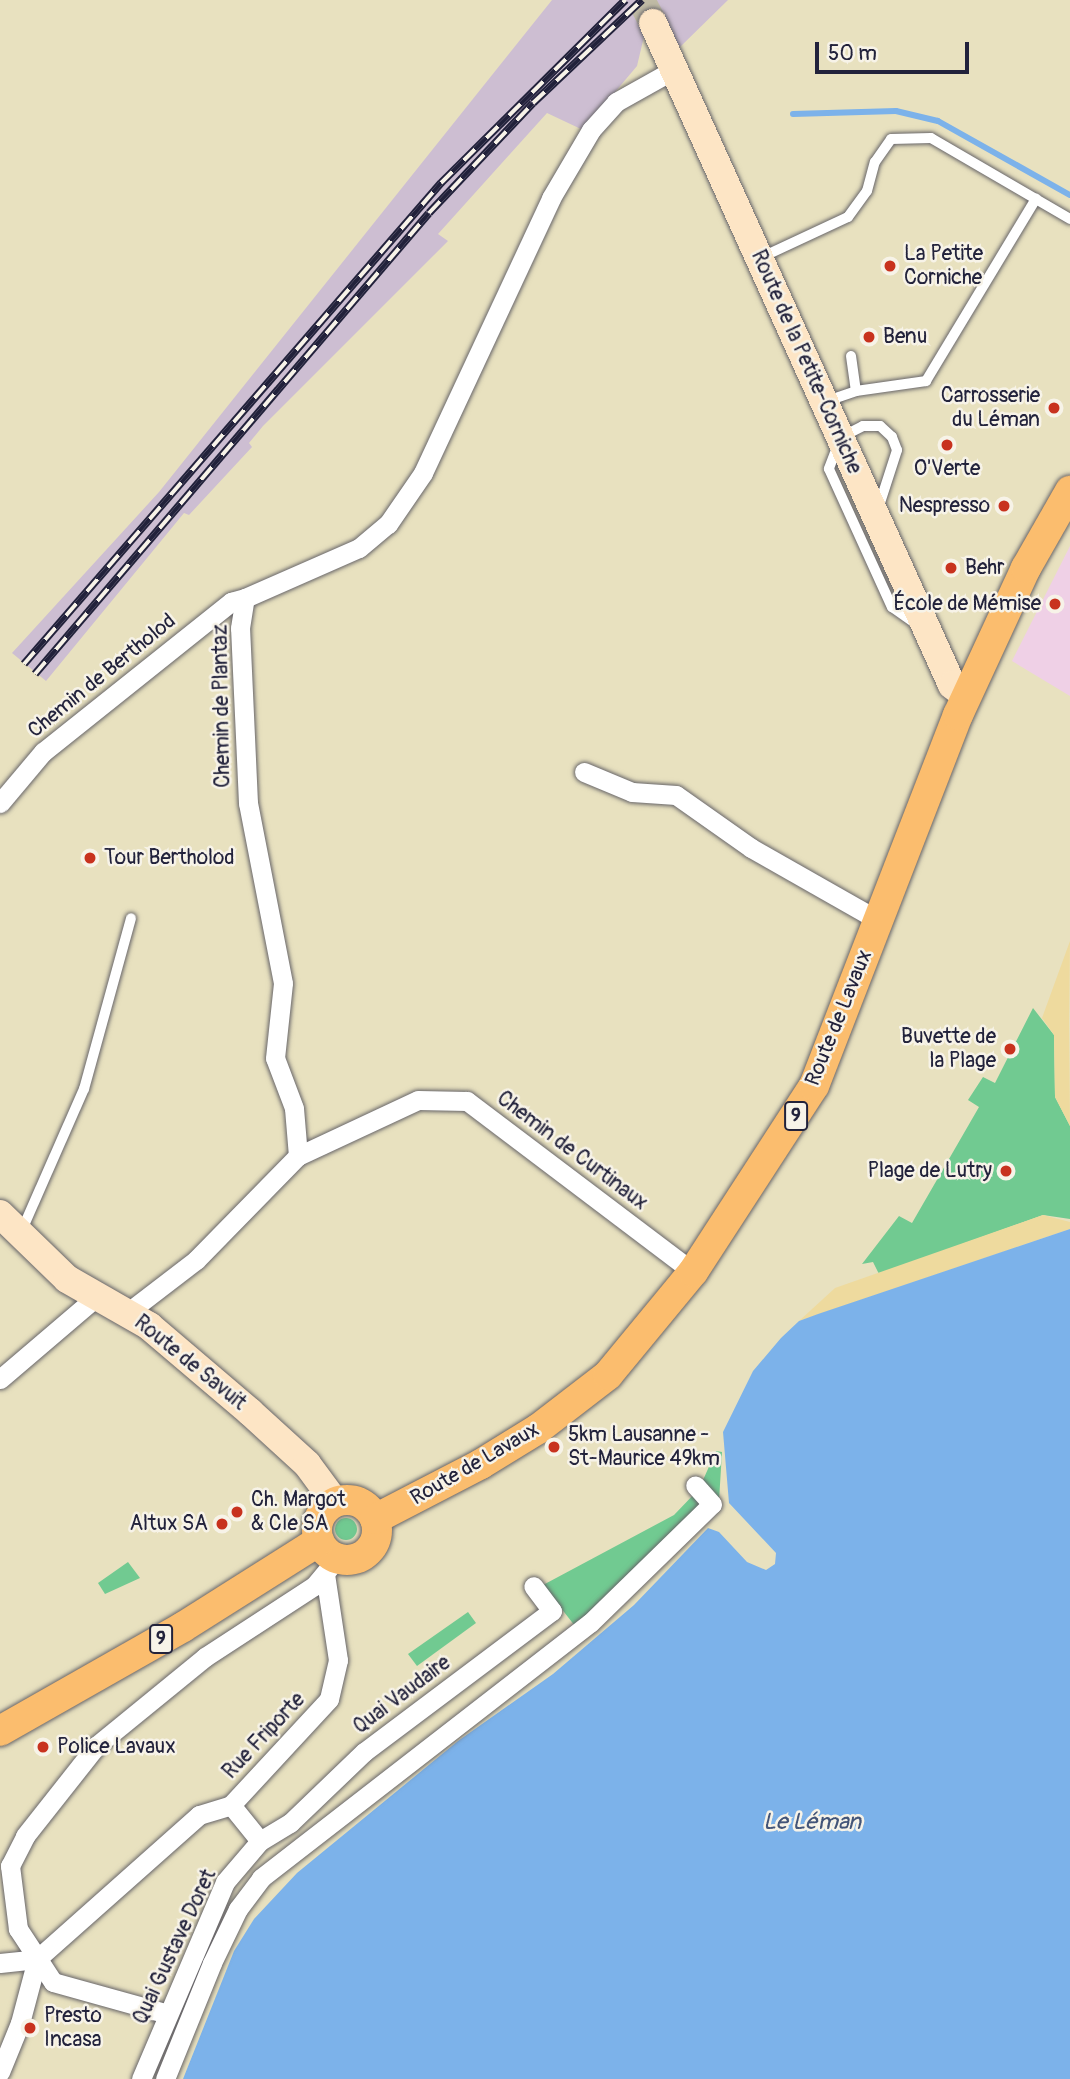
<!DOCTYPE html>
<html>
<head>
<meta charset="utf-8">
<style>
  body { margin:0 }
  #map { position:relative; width:1070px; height:2079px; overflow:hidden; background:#e8e1bf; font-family:Pangolin,sans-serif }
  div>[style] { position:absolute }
  .built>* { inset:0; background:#efd0e6 }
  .industrial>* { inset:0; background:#cdbed2 }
  .green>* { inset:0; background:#71ca91 }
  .round { border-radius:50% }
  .sand>* { inset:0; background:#eeda9e }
  .water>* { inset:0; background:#7cb2ea }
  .stream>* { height:6px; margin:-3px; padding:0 3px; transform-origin:3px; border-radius:3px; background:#7cb2ea }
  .secondary-tunnel>* { height:28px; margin-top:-14px; transform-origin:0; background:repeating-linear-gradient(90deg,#c0bba5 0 28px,transparent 0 42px) }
  .roads { filter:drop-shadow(0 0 2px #676569) drop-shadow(0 0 2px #676569) }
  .lane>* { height:10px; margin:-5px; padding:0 5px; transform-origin:5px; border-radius:5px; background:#fff }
  .street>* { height:19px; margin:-9.5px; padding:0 9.5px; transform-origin:9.5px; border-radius:9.5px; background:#fff }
  .secondary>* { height:28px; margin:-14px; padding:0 14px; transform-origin:14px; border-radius:14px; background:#fde5c5 }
  .primary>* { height:30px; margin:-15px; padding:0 15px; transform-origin:15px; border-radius:15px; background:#fbbd6e }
  .primary>.ring { margin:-15px; padding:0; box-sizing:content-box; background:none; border:30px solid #fbbd6e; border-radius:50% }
  .rail>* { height:8px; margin-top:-4px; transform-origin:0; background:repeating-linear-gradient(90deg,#f7f3e8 0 16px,#22223b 0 32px); box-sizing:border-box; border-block:2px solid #22223b }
  .dots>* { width:19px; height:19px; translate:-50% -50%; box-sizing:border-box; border:4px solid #f7f3e8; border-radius:50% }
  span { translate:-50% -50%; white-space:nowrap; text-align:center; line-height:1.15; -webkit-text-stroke:5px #f7f3e8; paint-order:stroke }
  .shield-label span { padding:2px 5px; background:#f7f3e8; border:2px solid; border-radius:5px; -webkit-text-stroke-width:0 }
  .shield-label { font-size:19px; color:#22223b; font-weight:700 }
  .poi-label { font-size:21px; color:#22223b }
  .left { translate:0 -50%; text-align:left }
  .right { translate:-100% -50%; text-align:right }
  .street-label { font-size:21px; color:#22223b }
  .water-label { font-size:23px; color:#425478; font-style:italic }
  .scale { position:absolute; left:815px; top:42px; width:154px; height:32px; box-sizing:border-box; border:4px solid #22223b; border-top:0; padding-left:9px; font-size:21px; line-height:24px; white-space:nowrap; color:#22223b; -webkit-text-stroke:5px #f7f3e8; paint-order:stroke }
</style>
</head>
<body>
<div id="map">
  <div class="built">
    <div style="clip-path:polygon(1070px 546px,1070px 696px,1012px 661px)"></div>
  </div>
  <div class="industrial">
    <div style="clip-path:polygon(552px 0,728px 0,680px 47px,658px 19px,646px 28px,637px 66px,583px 130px,547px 113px,438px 234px,448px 241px,263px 426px,249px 443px,252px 447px,189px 515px,184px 513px,46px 681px,12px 653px,159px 492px)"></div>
  </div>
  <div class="green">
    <div style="clip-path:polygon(1033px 1008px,1054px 1035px,1055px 1097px,1070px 1126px,1070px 1219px,1043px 1215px,879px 1274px,873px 1262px,862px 1264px,899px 1216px,912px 1223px,979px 1107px,968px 1100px,983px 1077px,995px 1083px)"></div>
    <div style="clip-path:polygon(716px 1451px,722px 1452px,719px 1501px,582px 1635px,543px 1585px,674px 1515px,699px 1489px)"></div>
    <div class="round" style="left:335px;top:1518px;width:22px;height:22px"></div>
    <div style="clip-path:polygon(128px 1562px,140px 1578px,105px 1594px,98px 1583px)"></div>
    <div style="clip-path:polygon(468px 1612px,476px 1623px,417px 1666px,408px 1654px)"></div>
  </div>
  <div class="sand">
    <div style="clip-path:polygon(1070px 941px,1069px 1022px,1070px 1126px,1055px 1097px,1054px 1035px,1042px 1018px)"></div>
    <div style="clip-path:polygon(1043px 1215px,1070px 1222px,1070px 1229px,799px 1321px,835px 1288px)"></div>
  </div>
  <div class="water">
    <div style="clip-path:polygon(1070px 1229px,1070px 2079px,183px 2079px,234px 1951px,254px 1919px,297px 1873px,458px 1741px,553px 1674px,634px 1605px,708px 1528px,719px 1532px,747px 1562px,766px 1570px,775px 1564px,776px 1553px,729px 1503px,723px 1432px,753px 1371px,781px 1338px,799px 1321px,818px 1314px)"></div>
  </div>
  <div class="stream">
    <div style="left:793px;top:114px;width:103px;rotate:-1.7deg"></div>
    <div style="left:896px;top:111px;width:43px;rotate:13.4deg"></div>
    <div style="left:938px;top:121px;width:151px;rotate:29.3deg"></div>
  </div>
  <div class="secondary-tunnel">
    <div style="left:641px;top:0;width:26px;rotate:62deg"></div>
  </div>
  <div class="roads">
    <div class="lane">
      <div style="left:760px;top:258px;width:97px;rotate:-25deg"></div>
      <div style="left:848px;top:217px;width:32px;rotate:-54deg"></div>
      <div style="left:867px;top:191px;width:30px;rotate:-75deg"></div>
      <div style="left:875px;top:162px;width:28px;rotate:-55deg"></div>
      <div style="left:891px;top:139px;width:40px;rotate:-1.4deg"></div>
      <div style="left:931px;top:138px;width:161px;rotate:30.2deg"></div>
      <div style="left:851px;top:356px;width:35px;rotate:82deg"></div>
      <div style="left:827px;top:401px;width:31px;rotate:-19deg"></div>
      <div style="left:856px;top:391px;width:71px;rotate:-8.1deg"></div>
      <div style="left:926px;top:381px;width:213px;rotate:-58.9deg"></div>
      <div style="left:878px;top:509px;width:62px;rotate:-72.1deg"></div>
      <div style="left:897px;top:450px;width:14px;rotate:-111deg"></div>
      <div style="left:892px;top:437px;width:16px;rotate:-137deg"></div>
      <div style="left:880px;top:426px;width:17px;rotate:180deg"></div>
      <div style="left:863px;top:426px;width:25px;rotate:153deg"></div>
      <div style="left:841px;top:437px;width:34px;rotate:111deg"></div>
      <div style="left:829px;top:469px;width:152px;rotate:65.5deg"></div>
      <div style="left:892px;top:607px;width:29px;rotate:35deg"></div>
      <div style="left:22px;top:1230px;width:154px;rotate:-66.3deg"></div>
      <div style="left:84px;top:1089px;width:177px;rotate:-74.6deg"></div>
    </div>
    <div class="street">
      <div style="left:584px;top:772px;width:52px;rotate:22.6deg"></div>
      <div style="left:632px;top:792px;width:44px;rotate:3.9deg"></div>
      <div style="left:676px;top:795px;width:92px;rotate:35.2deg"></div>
      <div style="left:751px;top:848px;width:146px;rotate:29.6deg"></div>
      <div style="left:0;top:803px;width:67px;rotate:-49.9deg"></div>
      <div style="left:43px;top:752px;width:241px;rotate:-38.6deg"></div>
      <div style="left:231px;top:602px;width:15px;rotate:-16deg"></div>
      <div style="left:298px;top:1156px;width:132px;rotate:-25deg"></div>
      <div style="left:418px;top:1100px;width:49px;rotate:1.2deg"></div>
      <div style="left:467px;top:1101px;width:283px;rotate:37.1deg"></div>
      <div style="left:127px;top:1313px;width:87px;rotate:-37.5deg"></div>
      <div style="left:196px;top:1260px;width:146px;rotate:-45.6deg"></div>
      <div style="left:298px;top:1156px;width:48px;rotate:-94.8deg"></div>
      <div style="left:294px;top:1108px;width:53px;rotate:-110.8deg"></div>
      <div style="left:275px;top:1058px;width:75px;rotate:-83.9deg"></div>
      <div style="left:283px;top:983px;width:183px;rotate:-101deg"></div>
      <div style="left:248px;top:803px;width:175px;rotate:-92.6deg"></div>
      <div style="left:240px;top:628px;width:30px;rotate:-81deg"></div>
      <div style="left:245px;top:598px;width:124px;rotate:-23.7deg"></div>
      <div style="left:359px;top:548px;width:38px;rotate:-40deg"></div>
      <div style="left:388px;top:524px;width:62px;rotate:-55.5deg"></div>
      <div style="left:423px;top:473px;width:303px;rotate:-65deg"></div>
      <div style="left:551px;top:198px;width:79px;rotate:-59.5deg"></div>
      <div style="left:591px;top:130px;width:38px;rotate:-48deg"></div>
      <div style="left:616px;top:102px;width:65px;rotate:-29.3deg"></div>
      <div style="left:0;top:1379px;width:126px;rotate:-40.5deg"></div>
      <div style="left:231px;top:1805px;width:46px;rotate:51.1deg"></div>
      <div style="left:37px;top:1959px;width:217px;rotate:-41.6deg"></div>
      <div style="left:199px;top:1815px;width:34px;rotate:-17deg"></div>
      <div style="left:231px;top:1805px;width:144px;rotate:-47.2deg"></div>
      <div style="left:329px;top:1699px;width:40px;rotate:-77deg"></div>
      <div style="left:338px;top:1660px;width:87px;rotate:-98.6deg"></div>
      <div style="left:0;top:1963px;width:37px;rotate:-6deg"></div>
      <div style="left:168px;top:2014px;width:119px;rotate:-164.5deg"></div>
      <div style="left:53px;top:1982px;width:64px;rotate:-123.4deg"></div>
      <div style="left:18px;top:1929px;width:64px;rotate:-97.2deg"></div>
      <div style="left:10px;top:1866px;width:34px;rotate:-63deg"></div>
      <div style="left:25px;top:1836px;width:115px;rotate:-51.7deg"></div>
      <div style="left:96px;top:1746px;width:141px;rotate:-39.2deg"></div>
      <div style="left:205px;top:1657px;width:130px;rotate:-33.1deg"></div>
      <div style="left:314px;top:1586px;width:35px;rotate:-50deg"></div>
      <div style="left:0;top:2072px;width:53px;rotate:-67.8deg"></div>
      <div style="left:20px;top:2023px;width:66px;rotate:-75.1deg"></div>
      <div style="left:141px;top:2079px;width:214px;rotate:-66.9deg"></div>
      <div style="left:225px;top:1882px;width:54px;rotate:-49.5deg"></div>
      <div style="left:260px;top:1841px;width:35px;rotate:-31deg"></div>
      <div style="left:290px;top:1823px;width:103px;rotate:-43.8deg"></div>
      <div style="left:364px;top:1752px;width:235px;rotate:-36.9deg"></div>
      <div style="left:552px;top:1611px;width:31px;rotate:-127deg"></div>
      <div style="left:165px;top:2079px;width:125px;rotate:-67.9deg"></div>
      <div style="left:212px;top:1963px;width:60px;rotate:-64.3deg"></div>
      <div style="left:238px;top:1909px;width:39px;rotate:-53deg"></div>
      <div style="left:261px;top:1878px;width:416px;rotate:-37.8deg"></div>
      <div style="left:590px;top:1623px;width:170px;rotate:-44.3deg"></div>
      <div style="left:712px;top:1504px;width:25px;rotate:-132deg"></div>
    </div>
    <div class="secondary">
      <div style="left:653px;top:23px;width:726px;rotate:65.69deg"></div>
      <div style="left:952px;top:685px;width:18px;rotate:38deg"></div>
      <div style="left:0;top:1214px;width:93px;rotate:44.1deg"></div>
      <div style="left:67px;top:1279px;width:95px;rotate:29.8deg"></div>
      <div style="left:149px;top:1326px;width:133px;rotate:40.4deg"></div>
      <div style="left:250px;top:1412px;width:77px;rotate:42.4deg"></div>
      <div style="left:307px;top:1464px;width:47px;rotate:53.6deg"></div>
    </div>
    <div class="primary">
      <div class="ring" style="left:317px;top:1500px;width:30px;height:30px"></div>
      <div style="left:375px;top:1519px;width:119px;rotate:-27.4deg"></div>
      <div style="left:481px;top:1464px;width:67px;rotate:-31.6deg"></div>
      <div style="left:538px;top:1429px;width:88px;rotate:-37.6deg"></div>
      <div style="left:608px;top:1375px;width:134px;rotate:-50.5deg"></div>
      <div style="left:693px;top:1272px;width:222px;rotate:-57deg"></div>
      <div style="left:814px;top:1086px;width:398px;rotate:-68.8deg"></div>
      <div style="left:958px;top:715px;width:162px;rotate:-65.2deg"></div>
      <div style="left:1026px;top:568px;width:89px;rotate:-60.3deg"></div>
      <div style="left:0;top:1731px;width:210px;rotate:-29.6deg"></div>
      <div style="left:183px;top:1627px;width:161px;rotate:-32.3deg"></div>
    </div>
  </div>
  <div class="rail">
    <div style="left:24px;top:664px;width:637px;rotate:-49.08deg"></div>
    <div style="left:441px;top:183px;width:260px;rotate:-44.8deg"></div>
    <div style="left:35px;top:674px;width:606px;rotate:-49.48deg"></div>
    <div style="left:429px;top:213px;width:151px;rotate:-46.6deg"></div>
    <div style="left:533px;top:103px;width:150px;rotate:-43.4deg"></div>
  </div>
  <div class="dots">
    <div style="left:890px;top:266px;background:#c8321e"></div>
    <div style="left:869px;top:337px;background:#c8321e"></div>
    <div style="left:1054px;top:408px;background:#c8321e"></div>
    <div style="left:947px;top:445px;background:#c8321e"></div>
    <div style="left:1004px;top:506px;background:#c8321e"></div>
    <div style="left:951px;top:568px;background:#c8321e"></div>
    <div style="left:1055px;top:604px;background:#c8321e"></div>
    <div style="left:90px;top:858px;background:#c8321e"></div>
    <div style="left:1010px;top:1049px;background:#c8321e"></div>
    <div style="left:1006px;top:1171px;background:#c8321e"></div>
    <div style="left:554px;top:1447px;background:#c8321e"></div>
    <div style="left:237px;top:1512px;background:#c8321e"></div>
    <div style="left:222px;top:1524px;background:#c8321e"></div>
    <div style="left:43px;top:1747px;background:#c8321e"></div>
    <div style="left:30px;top:2028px;background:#c8321e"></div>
  </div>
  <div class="shield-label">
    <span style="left:796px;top:1116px">9</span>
    <span style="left:161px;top:1639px">9</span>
  </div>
  <div class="poi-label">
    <span class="left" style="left:904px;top:266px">La Petite<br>Corniche</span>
    <span class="left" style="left:883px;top:337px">Benu</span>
    <span class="right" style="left:1040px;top:408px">Carrosserie<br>du Léman</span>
    <span style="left:947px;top:469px">O'Verte</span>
    <span class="right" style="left:990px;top:506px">Nespresso</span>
    <span class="left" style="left:965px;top:568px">Behr</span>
    <span class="right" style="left:1041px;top:604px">École de Mémise</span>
    <span class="left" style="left:104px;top:858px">Tour Bertholod</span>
    <span class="right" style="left:996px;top:1049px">Buvette de<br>la Plage</span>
    <span class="right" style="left:992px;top:1171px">Plage de Lutry</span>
    <span class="left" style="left:568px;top:1447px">5km Lausanne -<br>St-Maurice 49km</span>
    <span class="left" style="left:251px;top:1512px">Ch. Margot<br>&amp; CIe SA</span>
    <span class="right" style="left:208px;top:1524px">Altux SA</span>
    <span class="left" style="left:57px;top:1747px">Police Lavaux</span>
    <span class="left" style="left:44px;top:2028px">Presto<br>Incasa</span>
  </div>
  <div class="street-label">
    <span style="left:806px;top:362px;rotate:66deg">Route de la Petite-Corniche</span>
    <span style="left:102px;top:676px;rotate:-39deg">Chemin de Bertholod</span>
    <span style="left:222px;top:706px;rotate:-91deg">Chemin de Plantaz</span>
    <span style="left:839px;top:1018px;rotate:-68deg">Route de Lavaux</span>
    <span style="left:572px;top:1151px;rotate:37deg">Chemin de Curtinaux</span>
    <span style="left:190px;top:1363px;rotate:39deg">Route de Savuit</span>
    <span style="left:475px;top:1464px;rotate:-30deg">Route de Lavaux</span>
    <span style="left:402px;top:1695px;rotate:-37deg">Quai Vaudaire</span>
    <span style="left:264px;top:1736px;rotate:-47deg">Rue Friporte</span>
    <span style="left:175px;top:1947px;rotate:-65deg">Quai Gustave Doret</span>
  </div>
  <div class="water-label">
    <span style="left:812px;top:1822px">Le Léman</span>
  </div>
  <div class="scale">50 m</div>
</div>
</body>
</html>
